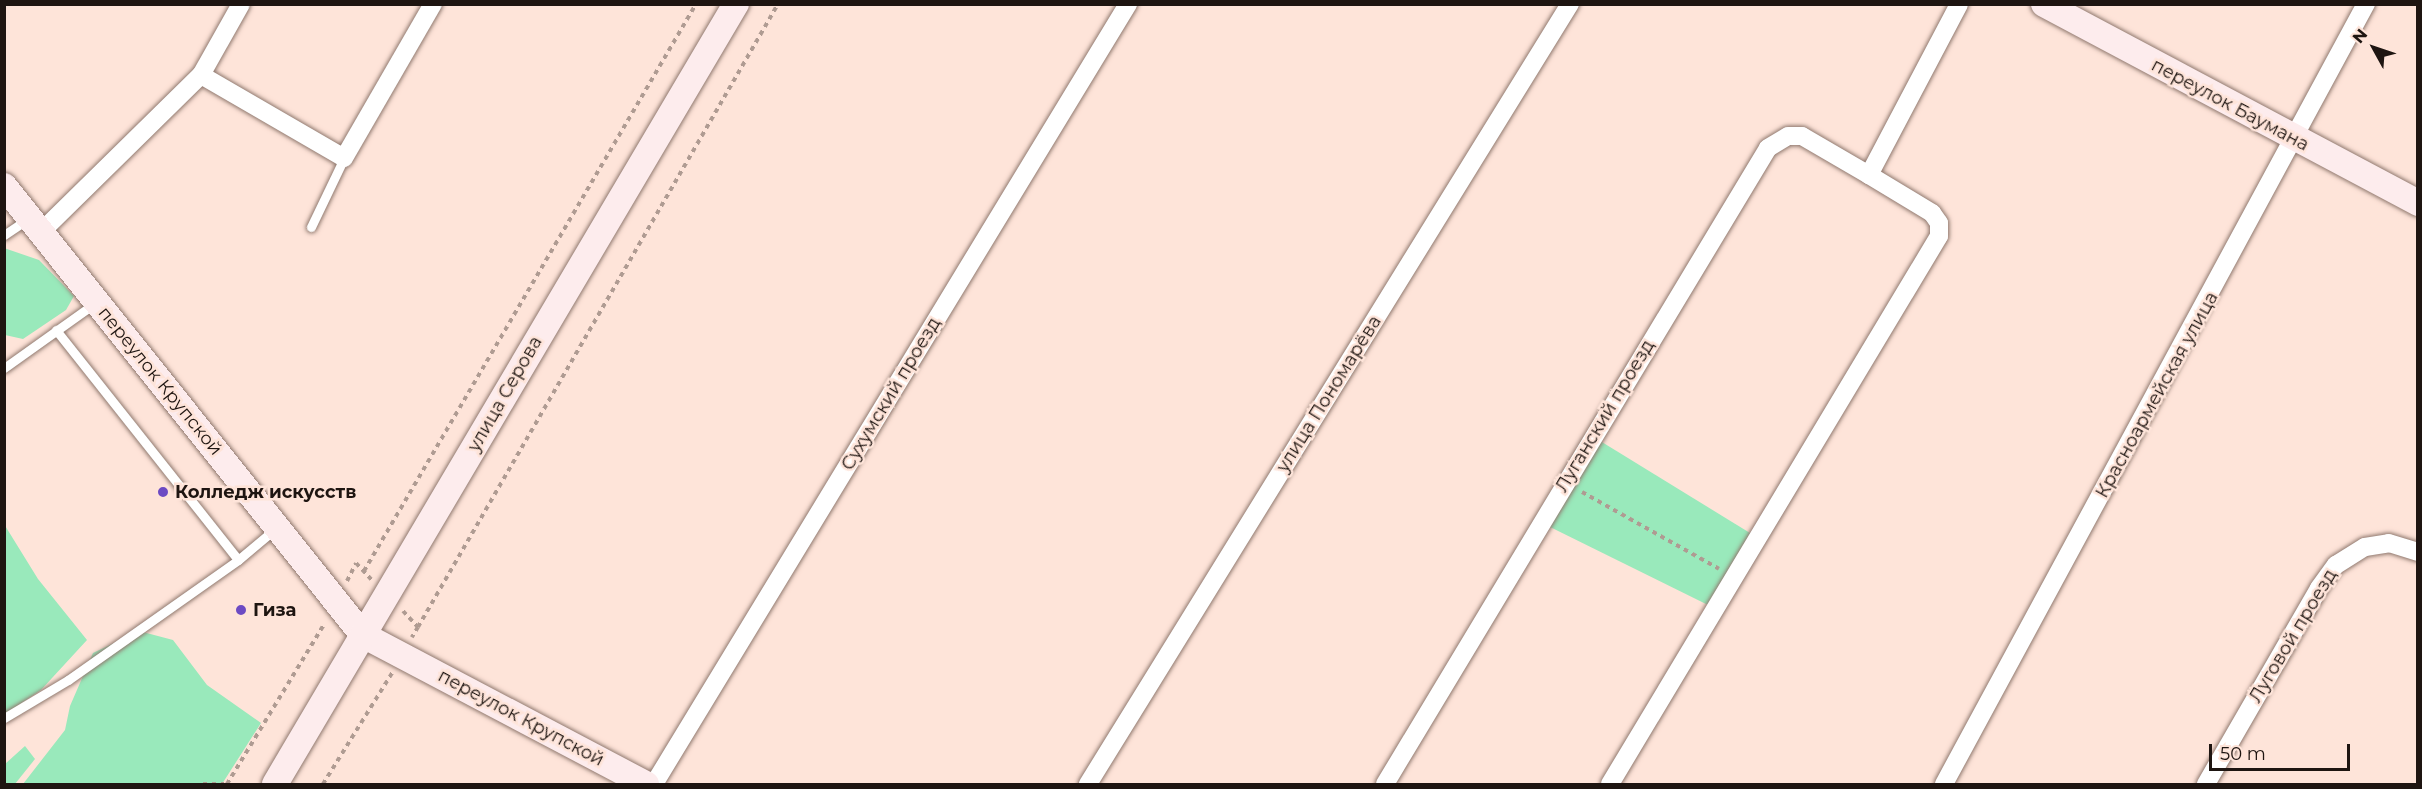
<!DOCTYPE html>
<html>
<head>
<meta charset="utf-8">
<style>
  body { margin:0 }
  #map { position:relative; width:2422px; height:789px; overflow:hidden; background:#fee4d9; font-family:Montserrat,sans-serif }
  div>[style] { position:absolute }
  .green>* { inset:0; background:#99e9bb }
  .path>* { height:4px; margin-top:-2px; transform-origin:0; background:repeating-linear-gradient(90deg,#af9b92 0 4.5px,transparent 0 9px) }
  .roads { filter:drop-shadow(0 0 2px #90796f) drop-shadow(0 0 2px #90796f) }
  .lane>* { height:9px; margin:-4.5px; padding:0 4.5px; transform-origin:4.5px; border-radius:4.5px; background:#fff }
  .street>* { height:18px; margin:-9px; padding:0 9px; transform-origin:9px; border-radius:9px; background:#fff }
  .secondary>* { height:26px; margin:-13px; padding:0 13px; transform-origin:13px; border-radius:13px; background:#fdeced }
  .dots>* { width:16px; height:16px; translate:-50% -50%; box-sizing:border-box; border:3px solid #fee4d9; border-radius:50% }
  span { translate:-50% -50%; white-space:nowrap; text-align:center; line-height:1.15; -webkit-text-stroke:5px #fee4d9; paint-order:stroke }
  .street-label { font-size:18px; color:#1e1511 }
  .poi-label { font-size:18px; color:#1e1511; font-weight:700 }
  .left { translate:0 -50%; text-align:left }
  .frame { position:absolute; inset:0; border:6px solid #1e1511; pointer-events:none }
  .north { position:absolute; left:2344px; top:18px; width:60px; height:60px; -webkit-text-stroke:4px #fee4d9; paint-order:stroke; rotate:310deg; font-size:16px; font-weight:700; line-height:24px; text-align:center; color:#1e1511 }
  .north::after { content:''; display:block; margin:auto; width:21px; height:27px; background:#1e1511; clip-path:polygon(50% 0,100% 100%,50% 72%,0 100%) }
  .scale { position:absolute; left:2209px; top:744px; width:141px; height:27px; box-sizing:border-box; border:3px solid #1e1511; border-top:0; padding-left:8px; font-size:18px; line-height:21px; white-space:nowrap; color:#1e1511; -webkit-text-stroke:4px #fee4d9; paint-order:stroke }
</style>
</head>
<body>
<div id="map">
  <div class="green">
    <div style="clip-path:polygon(4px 248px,39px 260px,74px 296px,66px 310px,23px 339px,5px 335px)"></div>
    <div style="clip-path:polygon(1597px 439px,1750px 533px,1708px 605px,1546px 525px)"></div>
    <div style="clip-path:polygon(4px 524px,38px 579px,87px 640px,41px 690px,5px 714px)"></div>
    <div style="clip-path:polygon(139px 631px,173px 640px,207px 685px,261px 723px,222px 784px,23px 784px,65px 730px,70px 706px,93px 653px)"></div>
    <div style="clip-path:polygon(25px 746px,35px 759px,15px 784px,5px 784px,5px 764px)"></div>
  </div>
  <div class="path">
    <div style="left:1582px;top:492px;width:157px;rotate:29.3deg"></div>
    <div style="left:364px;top:571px;width:657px;rotate:-59.65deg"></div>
    <div style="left:347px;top:581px;width:20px;rotate:-63deg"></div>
    <div style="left:356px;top:563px;width:23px;rotate:47deg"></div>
    <div style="left:403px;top:611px;width:22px;rotate:47deg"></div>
    <div style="left:418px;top:627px;width:12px;rotate:121deg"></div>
    <div style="left:418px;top:627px;width:720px;rotate:-59.98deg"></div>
    <div style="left:203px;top:784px;width:21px"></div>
    <div style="left:227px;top:784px;width:188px;rotate:-58.7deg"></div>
    <div style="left:323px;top:784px;width:131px;rotate:-58.1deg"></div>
  </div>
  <div class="roads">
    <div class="lane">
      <div style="left:311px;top:227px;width:76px;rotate:-64.4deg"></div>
      <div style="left:4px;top:235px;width:29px;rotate:-34deg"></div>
      <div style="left:56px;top:330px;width:293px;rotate:51.6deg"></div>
      <div style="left:4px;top:368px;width:112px;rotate:-35.5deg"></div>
      <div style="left:4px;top:718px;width:74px;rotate:-30.7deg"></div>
      <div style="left:68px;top:680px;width:208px;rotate:-35.2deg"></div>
      <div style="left:238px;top:560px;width:48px;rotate:-40deg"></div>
    </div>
    <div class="street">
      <div style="left:201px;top:75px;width:81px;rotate:-60.6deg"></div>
      <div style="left:41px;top:232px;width:224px;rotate:-44.5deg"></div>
      <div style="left:201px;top:75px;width:165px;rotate:30.1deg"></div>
      <div style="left:344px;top:158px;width:178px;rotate:-60deg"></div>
      <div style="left:654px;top:784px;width:913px;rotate:-58.71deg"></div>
      <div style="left:1088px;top:784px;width:917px;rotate:-58.29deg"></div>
      <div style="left:1385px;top:784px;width:742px;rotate:-58.94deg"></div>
      <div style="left:1768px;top:148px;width:23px;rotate:-31deg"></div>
      <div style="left:1788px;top:136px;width:14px"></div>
      <div style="left:1802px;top:136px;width:78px;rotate:30.2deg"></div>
      <div style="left:1610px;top:784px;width:639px;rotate:-59.02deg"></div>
      <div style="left:1939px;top:236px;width:13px;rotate:-90deg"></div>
      <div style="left:1939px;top:223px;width:12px;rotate:-125deg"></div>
      <div style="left:1932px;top:213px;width:74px;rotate:-148.9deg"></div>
      <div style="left:1869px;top:175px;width:193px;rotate:-62.2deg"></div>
      <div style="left:1944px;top:784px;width:887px;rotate:-61.59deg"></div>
      <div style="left:2206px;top:784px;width:226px;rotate:-60deg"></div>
      <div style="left:2319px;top:588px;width:29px;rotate:-54deg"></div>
      <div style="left:2336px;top:565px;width:34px;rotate:-32deg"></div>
      <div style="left:2365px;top:547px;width:24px;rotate:-9deg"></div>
      <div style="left:2389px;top:543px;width:30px;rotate:17deg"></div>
    </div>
    <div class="secondary">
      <div style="left:2044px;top:4px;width:424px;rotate:28deg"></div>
      <div style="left:4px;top:186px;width:575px;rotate:51.36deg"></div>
      <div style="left:363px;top:635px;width:320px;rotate:27.8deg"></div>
      <div style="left:275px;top:784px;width:906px;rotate:-59.42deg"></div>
    </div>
  </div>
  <div class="dots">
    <div style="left:163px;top:492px;background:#6c4ac3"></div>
    <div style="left:241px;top:610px;background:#6c4ac3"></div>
  </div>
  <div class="street-label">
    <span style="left:2230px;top:105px;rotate:28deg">переулок Баумана</span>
    <span style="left:160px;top:381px;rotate:51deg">переулок Крупской</span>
    <span style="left:505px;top:394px;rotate:-60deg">улица Серова</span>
    <span style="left:891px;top:394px;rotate:-59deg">Сухумский проезд</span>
    <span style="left:1329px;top:394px;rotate:-58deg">улица Пономарёва</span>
    <span style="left:2157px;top:395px;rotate:-61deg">Красноармейская улица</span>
    <span style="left:1605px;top:416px;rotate:-59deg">Луганский проезд</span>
    <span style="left:2293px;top:636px;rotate:-59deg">Луговой проезд</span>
    <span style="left:521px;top:718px;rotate:28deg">переулок Крупской</span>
  </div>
  <div class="poi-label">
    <span class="left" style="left:175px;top:492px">Колледж искусств</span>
    <span class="left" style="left:253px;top:610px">Гиза</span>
  </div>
  <div class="frame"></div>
  <div class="north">N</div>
  <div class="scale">50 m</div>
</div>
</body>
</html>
